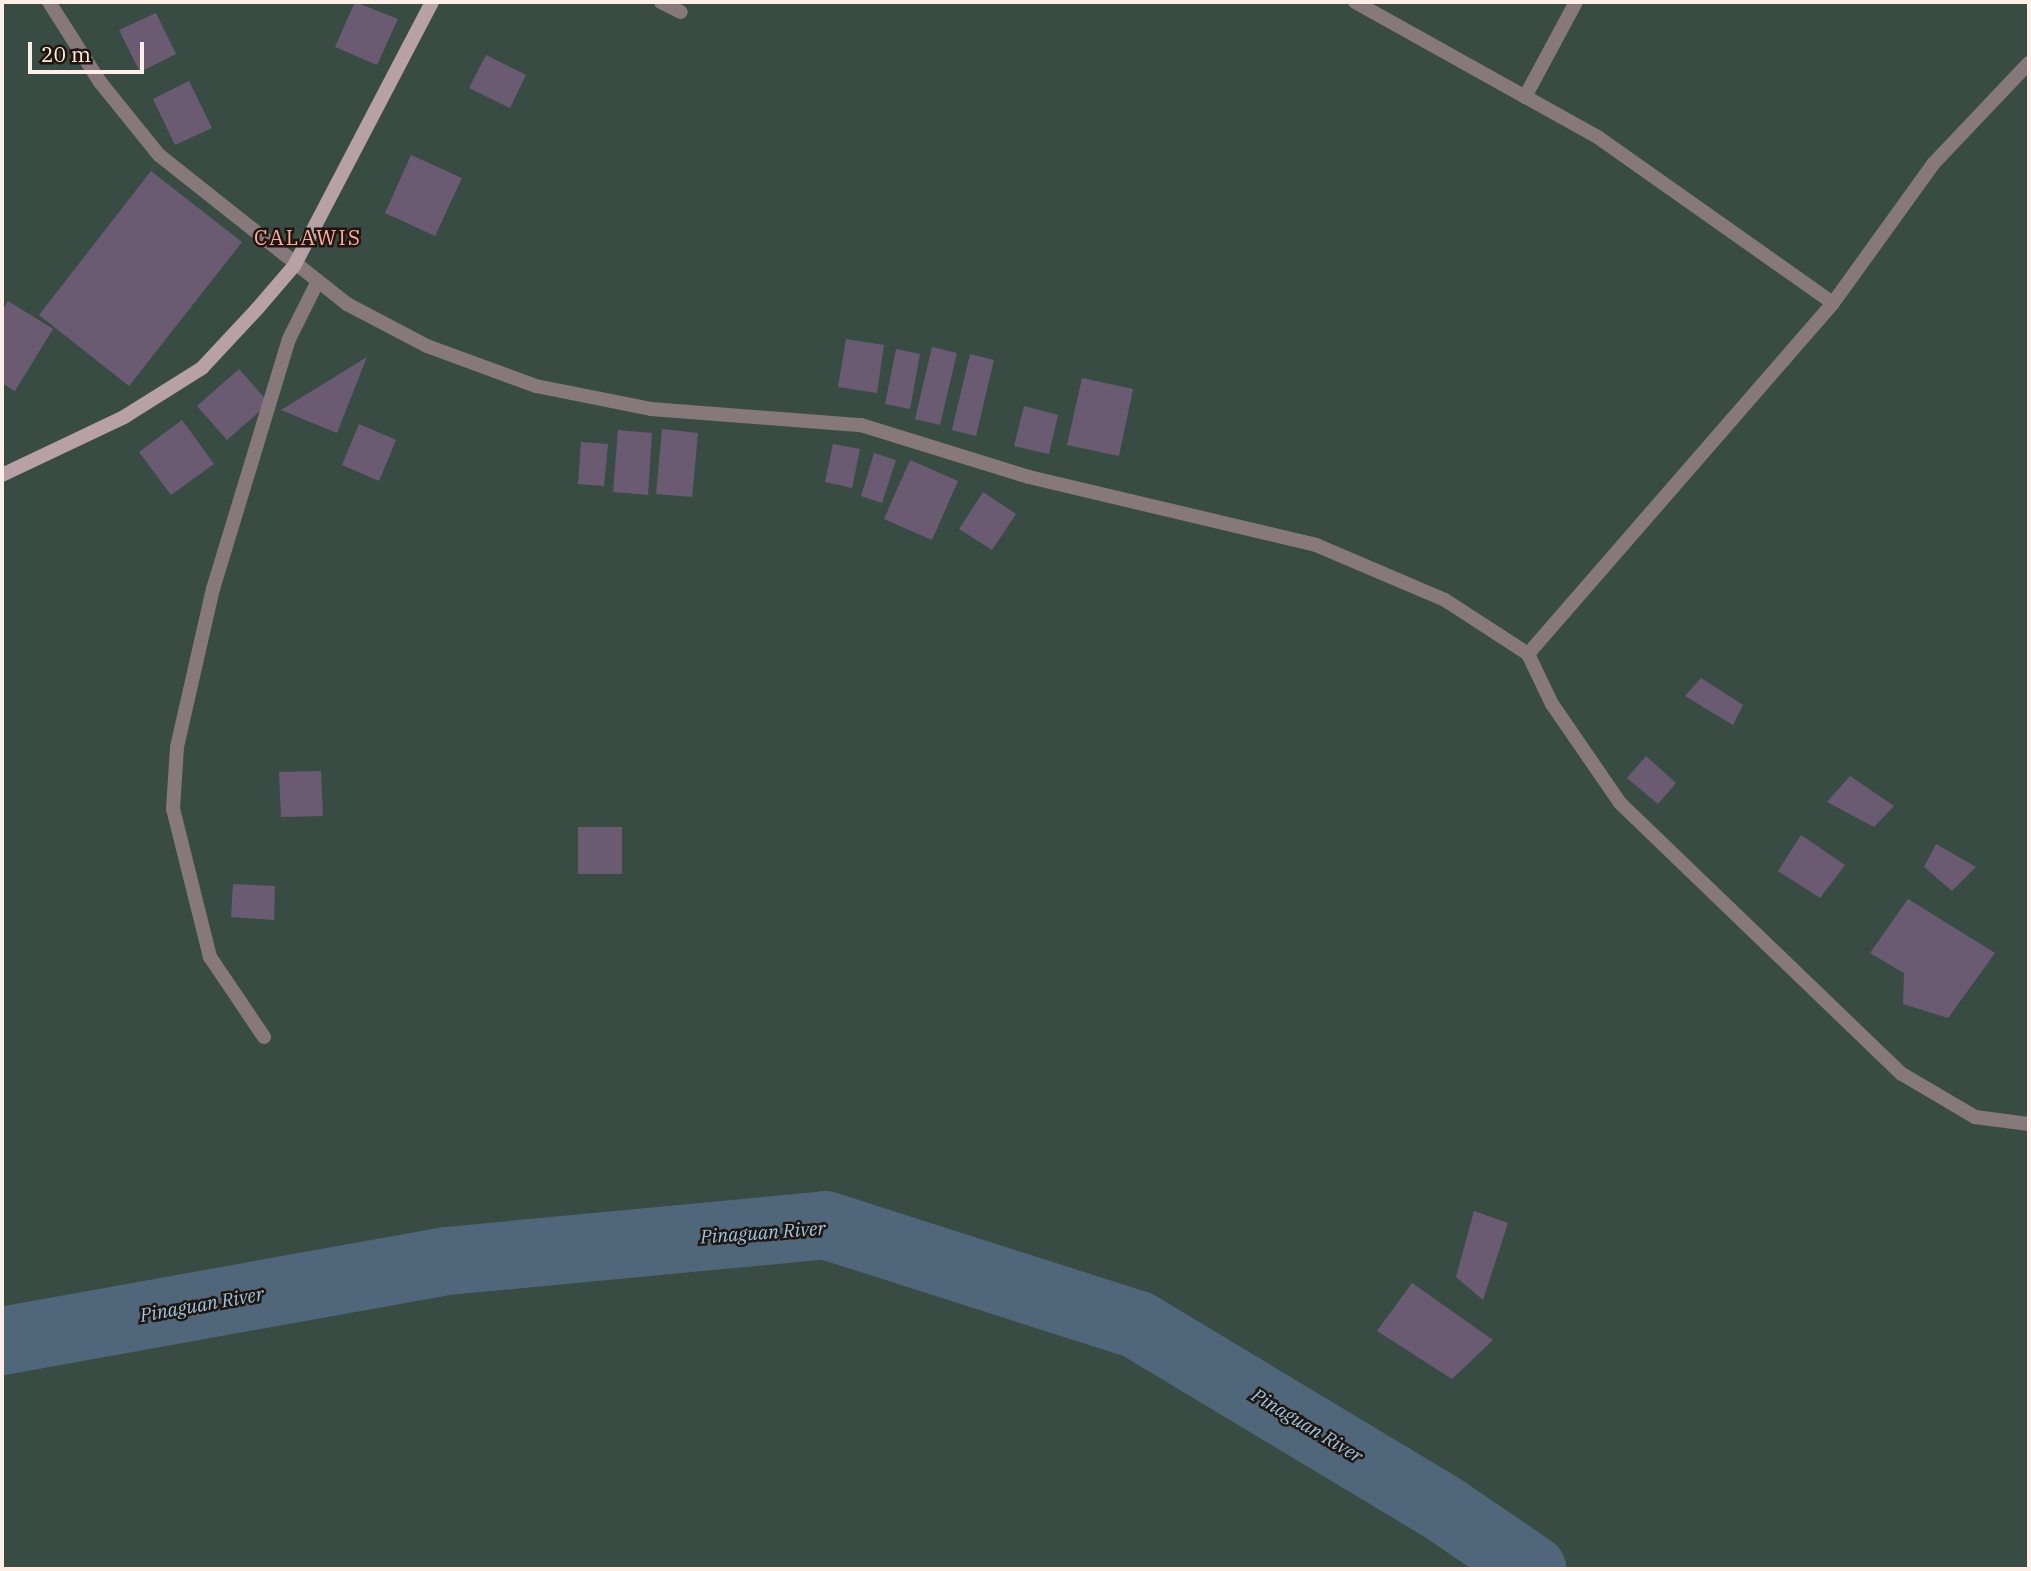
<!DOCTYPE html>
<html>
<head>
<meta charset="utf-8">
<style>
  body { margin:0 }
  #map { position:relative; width:2031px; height:1571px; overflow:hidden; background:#432a17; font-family:"IBM Plex Serif",serif }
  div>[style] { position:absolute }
  .green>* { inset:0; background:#394c43 }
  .river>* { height:68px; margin:-34px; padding:0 34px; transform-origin:34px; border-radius:34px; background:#50677b }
  .building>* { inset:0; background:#6b5b72 }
  .lane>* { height:14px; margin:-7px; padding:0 7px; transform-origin:7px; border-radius:7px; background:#87787c }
  .street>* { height:14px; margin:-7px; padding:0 7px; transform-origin:7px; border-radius:7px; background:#87787c }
  .secondary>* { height:14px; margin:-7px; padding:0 7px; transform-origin:7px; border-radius:7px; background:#b8a0a7 }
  span { translate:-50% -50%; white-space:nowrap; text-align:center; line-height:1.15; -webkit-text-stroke:5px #21160d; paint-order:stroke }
  .water-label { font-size:19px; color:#98c5ea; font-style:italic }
  .quarter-label { font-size:21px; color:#fda9a4; letter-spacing:2px }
  .frame { position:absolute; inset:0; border:4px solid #fdefe6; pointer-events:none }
  .scale { position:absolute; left:28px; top:42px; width:116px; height:32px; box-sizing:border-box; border:4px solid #fdefe6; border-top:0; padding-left:9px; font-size:21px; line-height:24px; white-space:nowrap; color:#fdefe6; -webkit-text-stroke:5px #21160d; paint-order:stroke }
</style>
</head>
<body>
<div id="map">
  <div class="green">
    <div style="clip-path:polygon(2px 2px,2029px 2px,2029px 1569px,2px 1569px)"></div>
  </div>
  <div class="river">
    <div style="left:2px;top:1341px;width:452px;rotate:-10.2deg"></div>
    <div style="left:447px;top:1261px;width:380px;rotate:-5.4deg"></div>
    <div style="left:825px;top:1225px;width:329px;rotate:17.7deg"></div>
    <div style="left:1138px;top:1325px;width:357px;rotate:31deg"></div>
    <div style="left:1444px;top:1509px;width:107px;rotate:34.3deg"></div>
  </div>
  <div class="building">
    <div style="clip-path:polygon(355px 2px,398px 19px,377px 65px,335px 47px)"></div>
    <div style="clip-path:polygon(156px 13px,176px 54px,140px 72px,119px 30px)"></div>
    <div style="clip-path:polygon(486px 55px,526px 75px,510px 108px,469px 88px)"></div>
    <div style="clip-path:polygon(189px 81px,212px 128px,175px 145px,153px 99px)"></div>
    <div style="clip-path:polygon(411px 155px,462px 178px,435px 236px,385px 213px)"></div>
    <div style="clip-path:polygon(151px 171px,242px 242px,129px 386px,39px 315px)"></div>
    <div style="clip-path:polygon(8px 301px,53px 329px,15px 391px,2px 383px,2px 311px)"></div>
    <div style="clip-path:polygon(846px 339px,884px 345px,877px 393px,838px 387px)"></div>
    <div style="clip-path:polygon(932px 347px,957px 353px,940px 425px,915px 419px)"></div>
    <div style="clip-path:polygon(896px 349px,920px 354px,910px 409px,885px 404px)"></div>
    <div style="clip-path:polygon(970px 354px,994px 360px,976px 436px,952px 430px)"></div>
    <div style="clip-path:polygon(367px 357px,337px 433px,281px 410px)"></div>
    <div style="clip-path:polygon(239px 369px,269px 403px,227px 440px,197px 406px)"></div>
    <div style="clip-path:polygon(1082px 378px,1133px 389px,1119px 456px,1067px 445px)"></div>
    <div style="clip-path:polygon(1024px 406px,1058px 415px,1049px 454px,1014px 446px)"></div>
    <div style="clip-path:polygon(182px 420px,214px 464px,171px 495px,139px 452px)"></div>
    <div style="clip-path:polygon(359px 424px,396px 440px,379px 481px,342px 465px)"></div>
    <div style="clip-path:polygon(662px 429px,698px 433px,692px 497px,656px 494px)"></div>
    <div style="clip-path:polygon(618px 430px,652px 433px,648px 495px,613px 492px)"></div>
    <div style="clip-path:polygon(581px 442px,608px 444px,604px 486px,578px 484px)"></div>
    <div style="clip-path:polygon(833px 444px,860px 449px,852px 488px,825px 482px)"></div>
    <div style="clip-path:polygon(874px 453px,896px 460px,882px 503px,861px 496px)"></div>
    <div style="clip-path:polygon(910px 460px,958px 481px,932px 540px,884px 519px)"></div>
    <div style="clip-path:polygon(983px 492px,1016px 514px,992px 550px,959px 529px)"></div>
    <div style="clip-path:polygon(1701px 678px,1743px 705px,1733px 725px,1685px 696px)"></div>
    <div style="clip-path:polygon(1646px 756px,1676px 783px,1658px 804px,1627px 778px)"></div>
    <div style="clip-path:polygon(321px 771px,323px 816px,281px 817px,279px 772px)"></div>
    <div style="clip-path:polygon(1850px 776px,1894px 806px,1874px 827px,1827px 802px)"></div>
    <div style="clip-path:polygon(578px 827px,622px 827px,622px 874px,578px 874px)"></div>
    <div style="clip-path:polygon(1801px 835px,1845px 865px,1820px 898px,1778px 871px)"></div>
    <div style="clip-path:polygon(1936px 844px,1976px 867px,1952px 891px,1924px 867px)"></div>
    <div style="clip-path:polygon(233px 884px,275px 886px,274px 920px,231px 917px)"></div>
    <div style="clip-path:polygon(1908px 899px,1995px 953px,1948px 1018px,1903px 1004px,1904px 973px,1870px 953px)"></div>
    <div style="clip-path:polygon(1474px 1211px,1508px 1223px,1483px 1300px,1456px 1277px)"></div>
    <div style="clip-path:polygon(1412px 1283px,1493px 1340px,1452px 1379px,1377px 1331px)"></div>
  </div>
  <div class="lane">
    <div style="left:661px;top:2px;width:22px;rotate:27deg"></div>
  </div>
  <div class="street">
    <div style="left:49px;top:2px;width:95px;rotate:57.5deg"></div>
    <div style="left:100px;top:82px;width:94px;rotate:51.1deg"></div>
    <div style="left:159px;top:155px;width:240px;rotate:38.4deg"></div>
    <div style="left:347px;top:304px;width:90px;rotate:27.7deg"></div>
    <div style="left:427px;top:346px;width:116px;rotate:20.2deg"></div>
    <div style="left:536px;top:386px;width:117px;rotate:11.3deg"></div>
    <div style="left:651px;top:409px;width:211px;rotate:4.4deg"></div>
    <div style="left:861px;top:425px;width:176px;rotate:17.2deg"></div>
    <div style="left:1029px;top:477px;width:295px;rotate:13.3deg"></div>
    <div style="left:1316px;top:545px;width:140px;rotate:23.1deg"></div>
    <div style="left:1445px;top:600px;width:99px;rotate:33deg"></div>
    <div style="left:1528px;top:654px;width:55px;rotate:64.4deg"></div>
    <div style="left:1552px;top:704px;width:120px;rotate:55.5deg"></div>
    <div style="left:1620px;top:803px;width:391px;rotate:43.9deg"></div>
    <div style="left:1902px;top:1074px;width:85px;rotate:30.5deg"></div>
    <div style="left:1975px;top:1117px;width:54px;rotate:7.4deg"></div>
    <div style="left:1355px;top:2px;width:279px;rotate:29.1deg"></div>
    <div style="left:1599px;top:138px;width:286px;rotate:35.2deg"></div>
    <div style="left:1525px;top:97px;width:108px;rotate:-61.8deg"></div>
    <div style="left:1528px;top:654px;width:465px;rotate:-49deg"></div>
    <div style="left:1833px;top:303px;width:173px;rotate:-54.2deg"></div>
    <div style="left:1934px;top:163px;width:138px;rotate:-46.5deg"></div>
    <div style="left:264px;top:1037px;width:97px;rotate:-124deg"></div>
    <div style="left:210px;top:957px;width:153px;rotate:-104deg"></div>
    <div style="left:173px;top:809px;width:62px;rotate:-86.3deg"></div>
    <div style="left:177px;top:747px;width:162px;rotate:-77.2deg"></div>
    <div style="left:213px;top:589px;width:261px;rotate:-73.1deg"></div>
    <div style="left:289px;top:339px;width:63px;rotate:-63.4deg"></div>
  </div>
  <div class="secondary">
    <div style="left:2px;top:475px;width:135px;rotate:-25.4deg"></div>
    <div style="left:124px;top:417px;width:92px;rotate:-32.1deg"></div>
    <div style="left:202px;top:368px;width:81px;rotate:-47deg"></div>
    <div style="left:257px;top:309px;width:57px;rotate:-49.3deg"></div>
    <div style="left:294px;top:266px;width:298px;rotate:-62.4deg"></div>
  </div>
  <div class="water-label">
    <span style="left:763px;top:1233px;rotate:-4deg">Pinaguan River</span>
    <span style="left:202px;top:1305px;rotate:-10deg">Pinaguan River</span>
    <span style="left:1307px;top:1426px;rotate:31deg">Pinaguan River</span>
  </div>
  <div class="quarter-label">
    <span style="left:308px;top:237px">CALAWIS</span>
  </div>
  <div class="frame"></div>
  <div class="scale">20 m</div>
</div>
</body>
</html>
